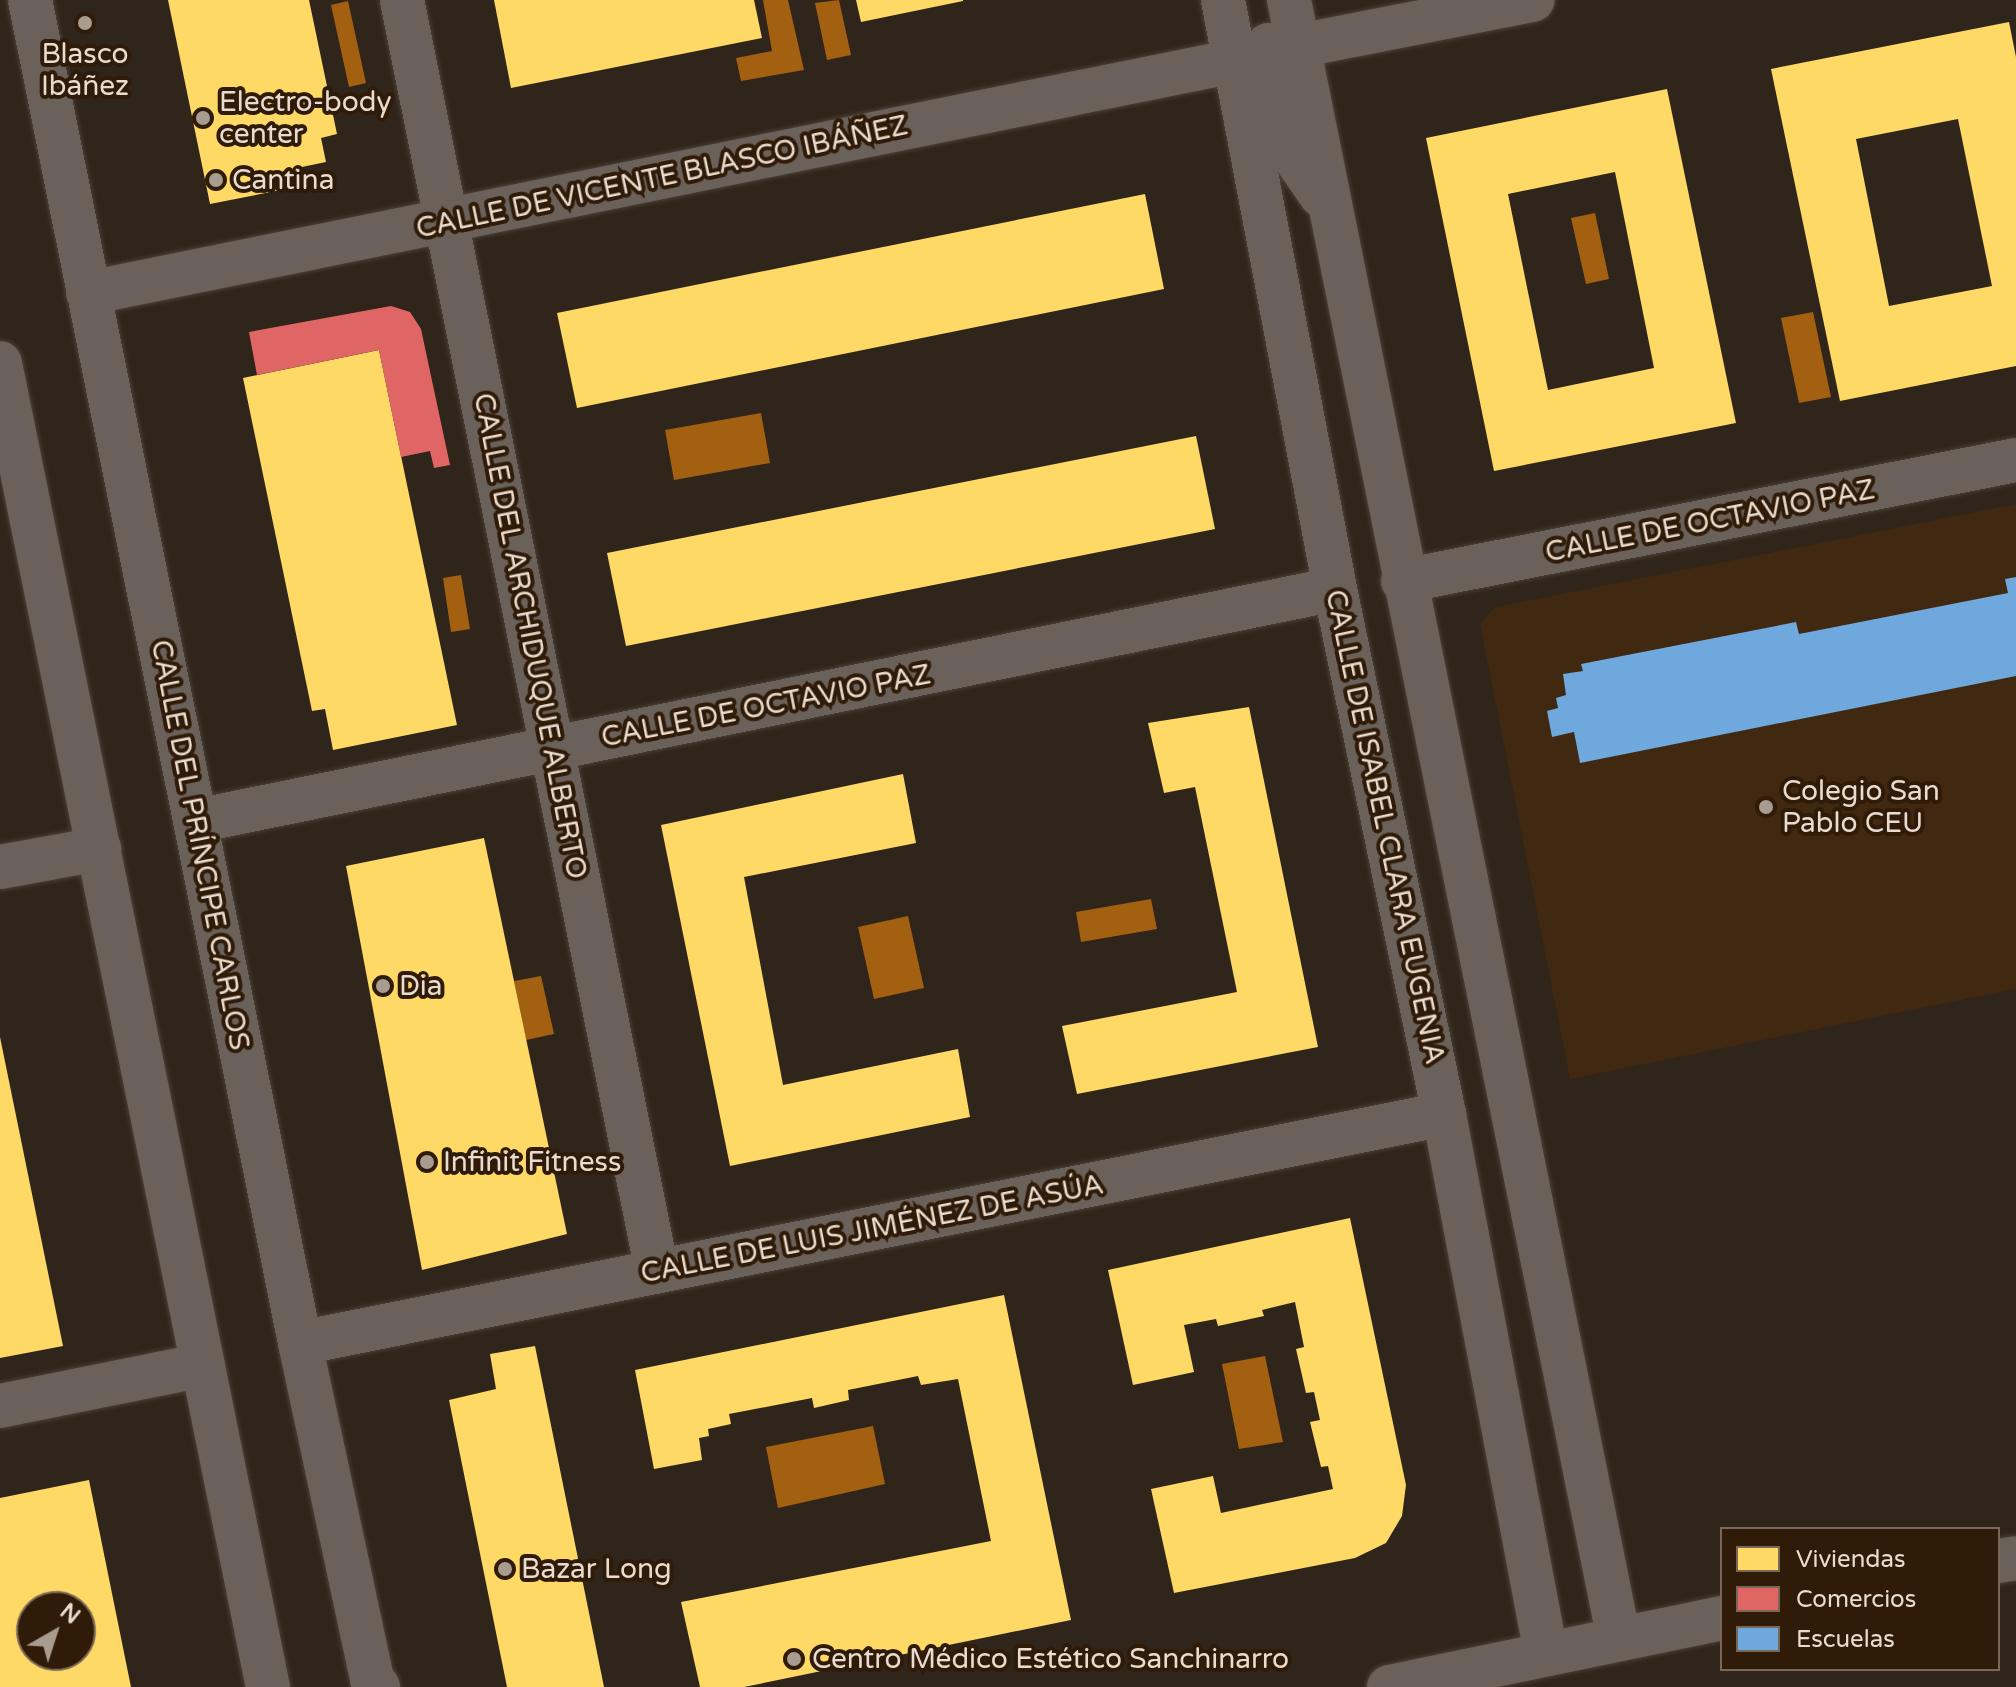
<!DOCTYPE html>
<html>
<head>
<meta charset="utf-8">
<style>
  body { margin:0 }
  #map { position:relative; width:2016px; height:1687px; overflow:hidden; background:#30251a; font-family:"Varela Round",sans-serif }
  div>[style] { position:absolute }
  .built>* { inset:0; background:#402811 }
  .water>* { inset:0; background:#a46011 }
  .homes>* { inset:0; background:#ffd966 }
  .shops>* { inset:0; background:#e06666 }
  .schools>* { inset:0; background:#6fa8dc }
  .roads { filter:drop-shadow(0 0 2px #4a4037) drop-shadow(0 0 2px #4a4037) }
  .minor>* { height:44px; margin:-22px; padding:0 22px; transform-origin:22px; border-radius:22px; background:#6a615a }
  .dots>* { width:22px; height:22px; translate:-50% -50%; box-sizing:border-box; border:4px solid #2f1b07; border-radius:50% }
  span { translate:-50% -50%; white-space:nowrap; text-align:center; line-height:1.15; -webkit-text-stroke:8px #2f1b07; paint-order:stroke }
  .poi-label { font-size:28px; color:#e9dbcf }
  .left { translate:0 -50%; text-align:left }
  .street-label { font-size:28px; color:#e9dbcf }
  .legend { position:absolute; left:1720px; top:1527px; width:280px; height:144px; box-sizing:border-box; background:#2f1b07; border:2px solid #796857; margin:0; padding:10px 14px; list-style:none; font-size:24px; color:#e9dbcf }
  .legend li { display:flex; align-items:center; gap:16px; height:40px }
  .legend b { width:40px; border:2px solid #796857 }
  .north { position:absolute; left:16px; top:1591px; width:80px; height:80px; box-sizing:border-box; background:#2f1b07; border:2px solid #796857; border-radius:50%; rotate:39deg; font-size:22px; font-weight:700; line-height:32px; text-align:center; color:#e9dbcf }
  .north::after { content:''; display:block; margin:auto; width:28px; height:36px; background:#a89b90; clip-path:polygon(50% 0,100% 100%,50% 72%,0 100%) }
</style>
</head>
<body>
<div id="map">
  <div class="built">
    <div style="clip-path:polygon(2016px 504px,2016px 989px,1570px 1079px,1480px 624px,1488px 614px,1496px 607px)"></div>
  </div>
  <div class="water">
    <div style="clip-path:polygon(763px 0,788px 0,804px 70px,741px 81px,736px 58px,772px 51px)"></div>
    <div style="clip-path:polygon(839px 0,851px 55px,827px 60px,815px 3px)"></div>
    <div style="clip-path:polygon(348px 1px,366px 83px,349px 87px,331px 5px)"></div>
    <div style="clip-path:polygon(1595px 213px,1609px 279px,1586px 284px,1571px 218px)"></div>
    <div style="clip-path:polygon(1813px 312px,1831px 397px,1799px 403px,1781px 318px)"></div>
    <div style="clip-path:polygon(761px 413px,770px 463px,674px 480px,665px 430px)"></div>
    <div style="clip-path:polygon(461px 575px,470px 629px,451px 632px,443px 578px)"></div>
    <div style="clip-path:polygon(1151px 899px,1157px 929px,1081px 942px,1076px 912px)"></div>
    <div style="clip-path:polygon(908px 916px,924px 988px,874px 999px,858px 927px)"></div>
    <div style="clip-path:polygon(541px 976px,554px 1034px,526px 1040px,514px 981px)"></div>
    <div style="clip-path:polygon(1265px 1356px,1283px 1442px,1239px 1449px,1222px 1364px)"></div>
    <div style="clip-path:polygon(873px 1426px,885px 1484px,778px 1508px,766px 1447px)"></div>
  </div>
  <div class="homes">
    <div style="clip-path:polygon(168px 0,309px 0,337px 134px,321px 138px,326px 162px,297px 168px,301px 186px,210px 204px)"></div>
    <div style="clip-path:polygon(494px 0,754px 0,762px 38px,511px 88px)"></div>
    <div style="clip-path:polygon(856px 0,963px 0,963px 1px,861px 22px)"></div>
    <div style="clip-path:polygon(evenodd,2009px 22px,2016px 57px,2016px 366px,1840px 401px,1771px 69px,2009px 22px,1958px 119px,1992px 286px,1889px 306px,1856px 139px,1958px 119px)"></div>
    <div style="clip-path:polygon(evenodd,1667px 89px,1736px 423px,1494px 471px,1426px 138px,1667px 89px,1615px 172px,1654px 368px,1548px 390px,1508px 194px,1615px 172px)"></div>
    <div style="clip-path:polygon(1145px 194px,1164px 289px,577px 408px,557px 313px)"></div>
    <div style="clip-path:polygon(379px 350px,457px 725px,333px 750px,325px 709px,312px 711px,243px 378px)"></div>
    <div style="clip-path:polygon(1196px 436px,1215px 529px,626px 646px,607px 553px)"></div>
    <div style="clip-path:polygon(1249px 707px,1318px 1047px,1077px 1094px,1062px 1026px,1237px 992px,1195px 787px,1164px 793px,1148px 723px)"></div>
    <div style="clip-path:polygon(903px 774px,916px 843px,744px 877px,783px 1085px,958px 1049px,970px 1117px,730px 1166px,661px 825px)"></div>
    <div style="clip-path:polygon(484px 838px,567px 1234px,422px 1270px,346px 866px)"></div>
    <div style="clip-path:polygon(0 1037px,63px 1346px,0 1358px)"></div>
    <div style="clip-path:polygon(1350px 1218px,1406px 1485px,1402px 1516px,1386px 1543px,1355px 1558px,1174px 1593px,1151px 1489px,1213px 1476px,1221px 1513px,1333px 1489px,1328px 1466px,1321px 1467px,1310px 1422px,1320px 1420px,1314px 1392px,1306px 1393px,1296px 1349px,1304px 1347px,1295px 1302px,1262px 1310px,1264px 1316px,1218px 1326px,1216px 1319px,1184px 1325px,1194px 1372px,1133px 1385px,1108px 1270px)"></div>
    <div style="clip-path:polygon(1004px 1295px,1071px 1620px,744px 1687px,700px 1687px,681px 1602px,991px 1541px,958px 1379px,921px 1385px,918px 1376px,848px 1390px,849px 1400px,814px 1408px,812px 1398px,729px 1414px,731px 1424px,708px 1429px,709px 1436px,699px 1438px,702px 1460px,654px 1469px,635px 1370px)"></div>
    <div style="clip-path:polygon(535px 1346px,604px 1687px,507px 1687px,449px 1400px,496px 1389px,490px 1354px)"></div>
    <div style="clip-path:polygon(evenodd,89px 1480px,131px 1687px,0 1687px,0 1498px,89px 1480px,32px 1607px,80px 1607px,80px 1655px,32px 1655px,32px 1607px)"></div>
  </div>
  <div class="shops">
    <div style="clip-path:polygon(391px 306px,410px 312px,421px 329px,450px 465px,434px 468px,430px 451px,401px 457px,379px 350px,257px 375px,249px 332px)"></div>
  </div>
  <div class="schools">
    <div style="clip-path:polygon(2016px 577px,2016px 676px,1580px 763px,1574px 732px,1552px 737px,1547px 711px,1558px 708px,1556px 698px,1566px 695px,1563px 674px,1583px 671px,1581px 664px,1796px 622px,1799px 634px,2008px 593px,2005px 579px)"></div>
  </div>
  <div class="roads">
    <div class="minor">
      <div style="left:30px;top:0;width:1370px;rotate:78.63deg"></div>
      <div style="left:300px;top:1343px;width:344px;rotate:77.9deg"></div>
      <div style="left:372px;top:1679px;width:10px;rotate:53deg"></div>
      <div style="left:402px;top:0;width:1297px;rotate:78.66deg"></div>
      <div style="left:1223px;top:0;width:600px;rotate:79.23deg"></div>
      <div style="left:1335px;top:589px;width:536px;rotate:78.27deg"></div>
      <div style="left:1444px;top:1114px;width:550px;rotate:79.3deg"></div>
      <div style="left:1289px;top:0;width:1672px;rotate:78.62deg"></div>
      <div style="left:1268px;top:45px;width:30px;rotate:2deg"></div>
      <div style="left:1298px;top:46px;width:239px;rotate:-11.1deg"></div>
      <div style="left:88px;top:293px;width:1185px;rotate:-11.44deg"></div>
      <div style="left:1249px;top:58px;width:21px;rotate:37deg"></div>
      <div style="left:1266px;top:71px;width:73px;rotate:75.8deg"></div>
      <div style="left:1284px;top:142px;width:65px;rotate:55.1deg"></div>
      <div style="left:0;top:363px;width:1351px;rotate:78.56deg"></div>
      <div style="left:1403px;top:581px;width:625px;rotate:-11.17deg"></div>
      <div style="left:196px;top:821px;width:1162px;rotate:-11.51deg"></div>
      <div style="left:0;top:867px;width:101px;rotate:-10.3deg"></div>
      <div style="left:300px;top:1343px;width:1167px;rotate:-11.32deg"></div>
      <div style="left:0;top:1406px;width:207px;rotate:-11.4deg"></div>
      <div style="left:1998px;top:1561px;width:18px;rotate:-9deg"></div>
      <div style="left:1389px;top:1687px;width:340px;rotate:-11.7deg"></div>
    </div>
  </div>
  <div class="dots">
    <div style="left:85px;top:23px;background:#a89b90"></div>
    <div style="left:203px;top:118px;background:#a89b90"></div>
    <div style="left:216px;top:180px;background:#a89b90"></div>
    <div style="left:1766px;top:807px;background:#a89b90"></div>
    <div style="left:383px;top:986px;background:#a89b90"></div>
    <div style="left:427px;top:1162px;background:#a89b90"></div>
    <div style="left:505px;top:1569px;background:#a89b90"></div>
    <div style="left:794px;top:1659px;background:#a89b90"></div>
  </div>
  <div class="poi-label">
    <span style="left:85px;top:70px">Blasco<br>Ibáñez</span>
    <span class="left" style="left:219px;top:118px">Electro-body<br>center</span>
    <span class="left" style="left:232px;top:180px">Cantina</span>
    <span class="left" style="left:1782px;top:807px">Colegio San<br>Pablo CEU</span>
    <span class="left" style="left:399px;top:986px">Dia</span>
    <span class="left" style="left:443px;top:1162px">Infinit Fitness</span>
    <span class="left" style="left:521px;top:1569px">Bazar Long</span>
    <span class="left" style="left:812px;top:1659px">Centro Médico Estético Sanchinarro</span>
  </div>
  <div class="street-label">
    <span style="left:662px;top:177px;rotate:-12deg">CALLE DE VICENTE BLASCO IBÁÑEZ</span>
    <span style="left:1710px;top:521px;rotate:-11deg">CALLE DE OCTAVIO PAZ</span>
    <span style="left:530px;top:636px;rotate:79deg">CALLE DEL ARCHIDUQUE ALBERTO</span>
    <span style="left:766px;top:706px;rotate:-11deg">CALLE DE OCTAVIO PAZ</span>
    <span style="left:1385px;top:827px;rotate:78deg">CALLE DE ISABEL CLARA EUGENIA</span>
    <span style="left:200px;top:845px;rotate:79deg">CALLE DEL PRÍNCIPE CARLOS</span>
    <span style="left:872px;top:1229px;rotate:-11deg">CALLE DE LUIS JIMÉNEZ DE ASÚA</span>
  </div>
  <ul class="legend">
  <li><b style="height:22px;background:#ffd966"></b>Viviendas</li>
  <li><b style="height:22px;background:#e06666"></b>Comercios</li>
  <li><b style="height:22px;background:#6fa8dc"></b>Escuelas</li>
  </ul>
  <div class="north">N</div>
</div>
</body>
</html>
